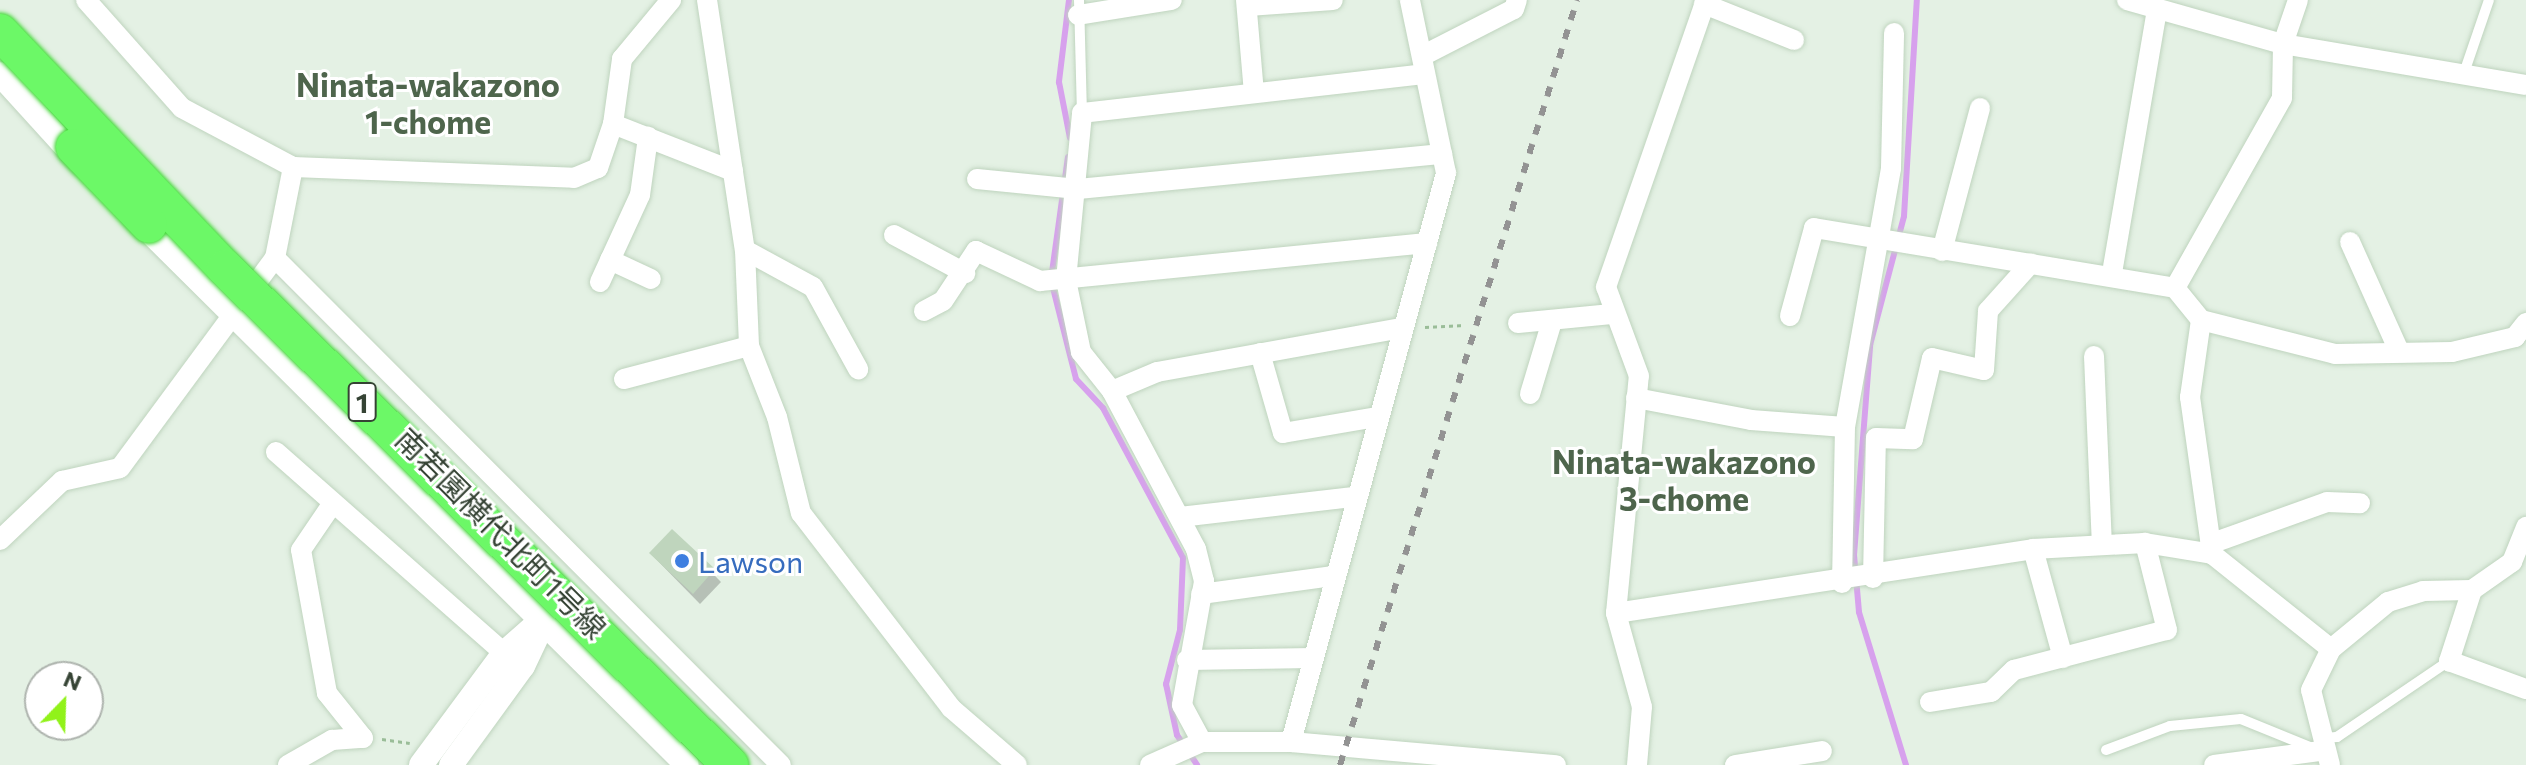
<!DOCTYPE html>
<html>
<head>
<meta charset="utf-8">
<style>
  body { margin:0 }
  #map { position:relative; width:2526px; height:765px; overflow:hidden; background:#e4f1e4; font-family:Commissioner,"Noto Sans JP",sans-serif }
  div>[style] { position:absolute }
  .shadow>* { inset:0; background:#0003 }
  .stream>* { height:6px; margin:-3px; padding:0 3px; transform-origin:3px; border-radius:3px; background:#d7a1ed }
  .building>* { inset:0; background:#bfd5bd }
  .path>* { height:3px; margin-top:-1.5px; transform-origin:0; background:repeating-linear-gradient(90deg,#9abd98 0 4px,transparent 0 8px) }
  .roads { filter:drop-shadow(0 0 2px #bfd4be) drop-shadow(0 0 2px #bfd4be) }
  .service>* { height:10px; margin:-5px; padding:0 5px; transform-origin:5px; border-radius:5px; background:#fff }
  .minor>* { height:20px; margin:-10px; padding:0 10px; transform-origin:10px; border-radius:10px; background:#fff }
  .tertiary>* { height:24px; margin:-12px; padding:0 12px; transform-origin:12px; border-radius:12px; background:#fff }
  .rail>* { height:6px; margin-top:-3px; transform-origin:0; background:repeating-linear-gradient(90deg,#939393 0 10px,transparent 0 20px) }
  .bridges { filter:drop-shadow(0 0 2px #43d738) drop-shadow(0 0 2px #43d738) }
  .motorway-bridge>* { height:36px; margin:-18px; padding:0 18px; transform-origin:18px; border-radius:18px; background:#6cf867 }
  .dots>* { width:22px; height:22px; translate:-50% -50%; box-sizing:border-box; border:4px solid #fff; border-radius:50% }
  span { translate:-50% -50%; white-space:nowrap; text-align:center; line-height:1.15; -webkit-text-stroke:6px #fff; paint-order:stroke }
  .shield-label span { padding:2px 6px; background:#fff; border:2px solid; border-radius:6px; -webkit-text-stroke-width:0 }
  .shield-label { font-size:28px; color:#354334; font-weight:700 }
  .street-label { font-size:30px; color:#354334 }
  .shop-label { font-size:30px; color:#366cbe }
  .left { translate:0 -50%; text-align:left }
  .neighbourhood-label { font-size:32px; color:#4e654c; font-weight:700 }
  .north { position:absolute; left:24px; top:661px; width:80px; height:80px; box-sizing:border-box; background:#fff; border:2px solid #aeb4ae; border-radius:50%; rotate:23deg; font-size:22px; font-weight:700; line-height:32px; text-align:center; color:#354334 }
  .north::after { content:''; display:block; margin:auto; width:28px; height:36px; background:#91f21a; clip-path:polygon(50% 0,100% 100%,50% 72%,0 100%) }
</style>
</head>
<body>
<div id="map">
  <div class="shadow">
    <div style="clip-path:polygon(672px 532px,721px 582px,700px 604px,651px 554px)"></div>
  </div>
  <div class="stream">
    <div style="left:1069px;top:0;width:83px;rotate:97deg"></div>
    <div style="left:1059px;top:82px;width:57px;rotate:78.9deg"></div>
    <div style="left:1068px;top:157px;width:124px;rotate:97.9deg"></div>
    <div style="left:1051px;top:280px;width:102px;rotate:75.8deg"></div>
    <div style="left:1076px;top:379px;width:40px;rotate:47deg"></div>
    <div style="left:1103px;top:408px;width:170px;rotate:61.9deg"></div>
    <div style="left:1183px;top:558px;width:72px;rotate:92.4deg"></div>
    <div style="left:1180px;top:630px;width:56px;rotate:104.5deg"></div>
    <div style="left:1166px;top:684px;width:52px;rotate:77.8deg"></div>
    <div style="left:1177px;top:735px;width:36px;rotate:56deg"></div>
    <div style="left:1906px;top:765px;width:160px;rotate:-107.1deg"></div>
    <div style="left:1859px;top:612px;width:57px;rotate:-95deg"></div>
    <div style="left:1854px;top:555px;width:211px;rotate:-85.6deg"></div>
    <div style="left:1870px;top:345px;width:133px;rotate:-75.2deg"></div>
    <div style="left:1904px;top:216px;width:216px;rotate:-86.6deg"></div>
  </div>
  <div class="building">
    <div style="clip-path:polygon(672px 529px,715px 569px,693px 594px,649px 553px)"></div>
  </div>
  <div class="path">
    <div style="left:1425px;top:327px;width:40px;rotate:-2.9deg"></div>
    <div style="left:382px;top:739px;width:28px;rotate:8deg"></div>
  </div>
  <div class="roads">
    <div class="service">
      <div style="left:1079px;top:0;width:113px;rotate:88.5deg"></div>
      <div style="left:2464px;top:73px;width:77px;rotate:-71.1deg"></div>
      <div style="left:2323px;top:738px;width:14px;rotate:-4deg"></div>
      <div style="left:2337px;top:737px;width:135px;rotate:-34.2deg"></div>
      <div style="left:2106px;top:750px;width:68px;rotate:-20.6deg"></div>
      <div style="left:2170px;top:726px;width:71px;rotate:-5.6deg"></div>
      <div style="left:2241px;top:719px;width:74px;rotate:22.1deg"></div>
    </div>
    <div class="minor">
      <div style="left:86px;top:0;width:144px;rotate:48.4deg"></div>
      <div style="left:182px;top:108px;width:126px;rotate:28deg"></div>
      <div style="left:293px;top:167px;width:281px;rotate:2.2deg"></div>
      <div style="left:574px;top:178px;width:26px;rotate:-23deg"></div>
      <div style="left:598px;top:168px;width:46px;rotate:-71.2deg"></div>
      <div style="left:613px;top:124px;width:129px;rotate:21.4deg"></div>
      <div style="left:707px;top:0;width:253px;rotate:81.4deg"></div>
      <div style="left:745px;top:250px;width:96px;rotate:87.6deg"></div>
      <div style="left:749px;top:346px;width:76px;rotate:68.5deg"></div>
      <div style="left:777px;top:417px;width:99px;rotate:76deg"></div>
      <div style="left:801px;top:513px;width:246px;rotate:52.4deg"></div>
      <div style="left:951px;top:708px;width:87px;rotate:40.8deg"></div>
      <div style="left:1246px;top:0;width:93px;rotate:85.1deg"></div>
      <div style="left:2127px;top:0;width:162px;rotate:15.8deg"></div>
      <div style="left:2283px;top:44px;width:246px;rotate:9.6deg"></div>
      <div style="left:1704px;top:4px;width:97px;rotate:21.8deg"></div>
      <div style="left:1248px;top:6px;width:85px;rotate:-4deg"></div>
      <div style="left:1078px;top:15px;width:95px;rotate:-9.1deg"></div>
      <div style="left:1422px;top:56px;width:103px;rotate:-27.1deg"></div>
      <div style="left:1514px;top:9px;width:9px;rotate:-72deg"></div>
      <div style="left:613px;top:124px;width:66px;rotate:-82.1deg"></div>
      <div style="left:622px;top:59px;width:77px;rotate:-50.3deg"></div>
      <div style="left:977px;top:179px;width:101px;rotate:5.7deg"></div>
      <div style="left:1078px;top:189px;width:366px;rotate:-5.5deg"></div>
      <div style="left:894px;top:235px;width:81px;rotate:28.2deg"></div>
      <div style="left:2350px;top:242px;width:117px;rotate:65.8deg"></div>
      <div style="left:745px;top:250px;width:77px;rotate:28.6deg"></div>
      <div style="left:813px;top:287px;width:94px;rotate:61.2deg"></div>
      <div style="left:1942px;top:251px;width:148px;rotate:-75.1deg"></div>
      <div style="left:275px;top:258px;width:716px;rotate:45.06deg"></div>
      <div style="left:610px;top:260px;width:45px;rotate:24.9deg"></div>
      <div style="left:2112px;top:273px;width:267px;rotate:-80.3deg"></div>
      <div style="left:600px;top:282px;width:96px;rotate:-65.3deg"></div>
      <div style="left:640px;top:195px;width:59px;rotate:-82.1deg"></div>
      <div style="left:2175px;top:288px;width:218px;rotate:-60.6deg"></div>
      <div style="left:2282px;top:98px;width:54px;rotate:-88.9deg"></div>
      <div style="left:2283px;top:44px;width:46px;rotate:-71.2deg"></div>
      <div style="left:924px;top:311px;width:21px;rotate:-28deg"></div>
      <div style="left:943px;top:301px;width:60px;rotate:-56.6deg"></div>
      <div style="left:976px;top:251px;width:71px;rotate:25.1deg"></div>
      <div style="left:1040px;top:281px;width:389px;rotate:-5.6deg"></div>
      <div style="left:1790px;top:316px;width:91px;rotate:-74.7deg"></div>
      <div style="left:1814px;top:228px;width:366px;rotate:9.4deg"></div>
      <div style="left:2175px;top:288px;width:41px;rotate:50.9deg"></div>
      <div style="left:2201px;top:320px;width:138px;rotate:14.2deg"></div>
      <div style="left:2335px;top:354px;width:117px;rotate:-1deg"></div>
      <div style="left:2452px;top:352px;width:65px;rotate:-13.4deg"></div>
      <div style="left:2515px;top:337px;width:18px;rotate:-52deg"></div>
      <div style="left:2201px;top:320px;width:78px;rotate:98.1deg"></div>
      <div style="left:2190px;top:397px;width:159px;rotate:82deg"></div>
      <div style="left:1518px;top:323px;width:94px;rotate:-5.5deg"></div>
      <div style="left:1260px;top:353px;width:83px;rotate:74deg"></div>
      <div style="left:1283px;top:433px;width:95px;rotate:-9.7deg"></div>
      <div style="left:2094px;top:356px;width:189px;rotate:87.6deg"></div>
      <div style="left:624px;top:379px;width:129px;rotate:-14.8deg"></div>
      <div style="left:1112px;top:391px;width:49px;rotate:-22.9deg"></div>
      <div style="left:1157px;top:372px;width:249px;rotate:-10.2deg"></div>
      <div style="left:1530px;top:394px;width:76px;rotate:-73.2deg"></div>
      <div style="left:1636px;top:398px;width:117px;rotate:10.8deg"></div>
      <div style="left:1751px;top:420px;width:94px;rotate:4.3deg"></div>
      <div style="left:276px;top:452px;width:304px;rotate:41.4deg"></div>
      <div style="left:1180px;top:517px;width:175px;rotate:-6.6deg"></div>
      <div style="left:0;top:540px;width:86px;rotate:-43.6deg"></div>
      <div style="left:62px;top:481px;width:59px;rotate:-12.6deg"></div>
      <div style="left:120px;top:468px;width:261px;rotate:-53.6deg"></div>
      <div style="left:275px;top:258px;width:93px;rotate:-78.8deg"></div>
      <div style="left:2210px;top:544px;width:124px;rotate:-19.7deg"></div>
      <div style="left:2327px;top:502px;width:33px;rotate:2deg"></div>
      <div style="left:2033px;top:549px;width:113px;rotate:74.6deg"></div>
      <div style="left:1873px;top:578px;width:140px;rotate:-88.8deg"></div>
      <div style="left:1876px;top:438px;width:37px;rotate:2deg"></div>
      <div style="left:1913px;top:439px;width:83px;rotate:-76.8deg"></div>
      <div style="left:1932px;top:358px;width:53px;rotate:13deg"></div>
      <div style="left:1984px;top:370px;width:59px;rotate:-86.1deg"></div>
      <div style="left:1988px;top:311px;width:64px;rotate:-48.1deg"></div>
      <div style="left:1842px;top:583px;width:156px;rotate:-88.9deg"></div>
      <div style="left:1845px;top:427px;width:263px;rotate:-79.9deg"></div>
      <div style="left:1891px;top:168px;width:135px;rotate:-88.7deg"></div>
      <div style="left:2472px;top:590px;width:75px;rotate:107.9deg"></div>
      <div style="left:2449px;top:661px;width:82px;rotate:20deg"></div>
      <div style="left:1201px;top:594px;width:132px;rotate:-7.8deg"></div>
      <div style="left:1616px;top:613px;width:422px;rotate:-8.7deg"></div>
      <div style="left:2033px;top:549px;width:112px;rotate:-3.1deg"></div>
      <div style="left:2145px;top:543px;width:68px;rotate:9.3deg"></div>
      <div style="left:2212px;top:554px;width:152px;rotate:38.6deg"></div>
      <div style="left:1187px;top:660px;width:126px;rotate:-0.9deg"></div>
      <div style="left:1930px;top:702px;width:62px;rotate:-9.3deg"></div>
      <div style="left:1991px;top:692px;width:32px;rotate:-44deg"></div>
      <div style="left:2014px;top:670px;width:158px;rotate:-14.7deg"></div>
      <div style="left:2167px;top:630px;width:90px;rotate:-104.2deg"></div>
      <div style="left:1202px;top:742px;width:42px;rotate:-118.4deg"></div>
      <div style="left:1182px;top:705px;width:126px;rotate:-79.9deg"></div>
      <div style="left:1204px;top:581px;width:33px;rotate:-104deg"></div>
      <div style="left:1196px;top:549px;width:179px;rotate:-118deg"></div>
      <div style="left:1112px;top:391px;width:50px;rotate:-128.5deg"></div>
      <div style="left:1081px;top:352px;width:74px;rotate:-101.8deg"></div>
      <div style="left:1066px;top:280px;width:168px;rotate:-84.5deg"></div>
      <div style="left:1082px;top:113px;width:345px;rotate:-6.5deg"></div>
      <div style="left:1291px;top:742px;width:590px;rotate:-74.76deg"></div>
      <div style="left:1446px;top:173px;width:177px;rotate:-101.8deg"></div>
      <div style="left:288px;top:765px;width:51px;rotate:-29.6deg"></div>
      <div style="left:332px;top:740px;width:31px;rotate:-4deg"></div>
      <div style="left:363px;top:738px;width:58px;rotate:-128.7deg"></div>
      <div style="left:327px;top:693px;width:145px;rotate:-100.3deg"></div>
      <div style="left:301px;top:550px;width:57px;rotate:-55.8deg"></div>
      <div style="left:1150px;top:765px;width:57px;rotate:-23.9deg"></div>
      <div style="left:1202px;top:742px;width:89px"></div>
      <div style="left:1291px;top:742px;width:266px;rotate:5deg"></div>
      <div style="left:1637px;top:765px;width:58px;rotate:-85.1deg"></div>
      <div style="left:1642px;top:707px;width:98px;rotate:-105.5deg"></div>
      <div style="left:1616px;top:613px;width:238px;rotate:-84.5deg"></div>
      <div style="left:1639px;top:376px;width:95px;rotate:-110.3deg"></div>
      <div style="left:1606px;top:287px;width:304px;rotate:-70.8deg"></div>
      <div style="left:1735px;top:765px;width:88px;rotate:-9.1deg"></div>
      <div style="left:2214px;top:765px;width:108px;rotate:-7.5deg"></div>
      <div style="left:2330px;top:765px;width:77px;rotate:-104.2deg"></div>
      <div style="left:2311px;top:690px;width:46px;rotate:-64deg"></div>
      <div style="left:2331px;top:649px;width:74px;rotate:-39.5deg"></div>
      <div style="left:2388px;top:602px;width:37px;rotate:-17deg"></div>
      <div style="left:2423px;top:591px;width:49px;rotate:-1.2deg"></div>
      <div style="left:2472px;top:590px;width:49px;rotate:-35deg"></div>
      <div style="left:2512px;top:562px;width:38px;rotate:-68deg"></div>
    </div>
    <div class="tertiary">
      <div style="left:0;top:74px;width:118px;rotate:47.8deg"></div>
      <div style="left:136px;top:218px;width:776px;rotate:44.79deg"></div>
      <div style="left:421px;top:765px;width:139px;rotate:-53.5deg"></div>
      <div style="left:504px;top:653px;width:65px;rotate:-41.3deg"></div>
      <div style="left:451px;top:765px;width:122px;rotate:-54deg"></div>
      <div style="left:523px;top:666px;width:42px;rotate:-64.7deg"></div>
    </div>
  </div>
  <div class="rail">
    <div style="left:1340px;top:765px;width:801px;rotate:-72.79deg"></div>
  </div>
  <div class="bridges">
    <div class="motorway-bridge">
      <div style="left:0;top:32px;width:326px;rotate:46.4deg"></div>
      <div style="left:225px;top:268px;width:709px;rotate:44.54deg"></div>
      <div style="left:74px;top:147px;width:108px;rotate:46.1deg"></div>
    </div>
  </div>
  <div class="dots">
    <div style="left:682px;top:561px;background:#3f7fe0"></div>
  </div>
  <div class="shield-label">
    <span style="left:362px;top:402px">1</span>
  </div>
  <div class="street-label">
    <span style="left:501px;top:533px;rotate:45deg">南若園横代北町1号線</span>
  </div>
  <div class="shop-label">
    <span class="left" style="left:698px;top:561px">Lawson</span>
  </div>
  <div class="neighbourhood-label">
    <span style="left:428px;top:103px">Ninata-wakazono<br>1-chome</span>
    <span style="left:1684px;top:480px">Ninata-wakazono<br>3-chome</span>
  </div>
  <div class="north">N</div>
</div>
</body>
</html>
